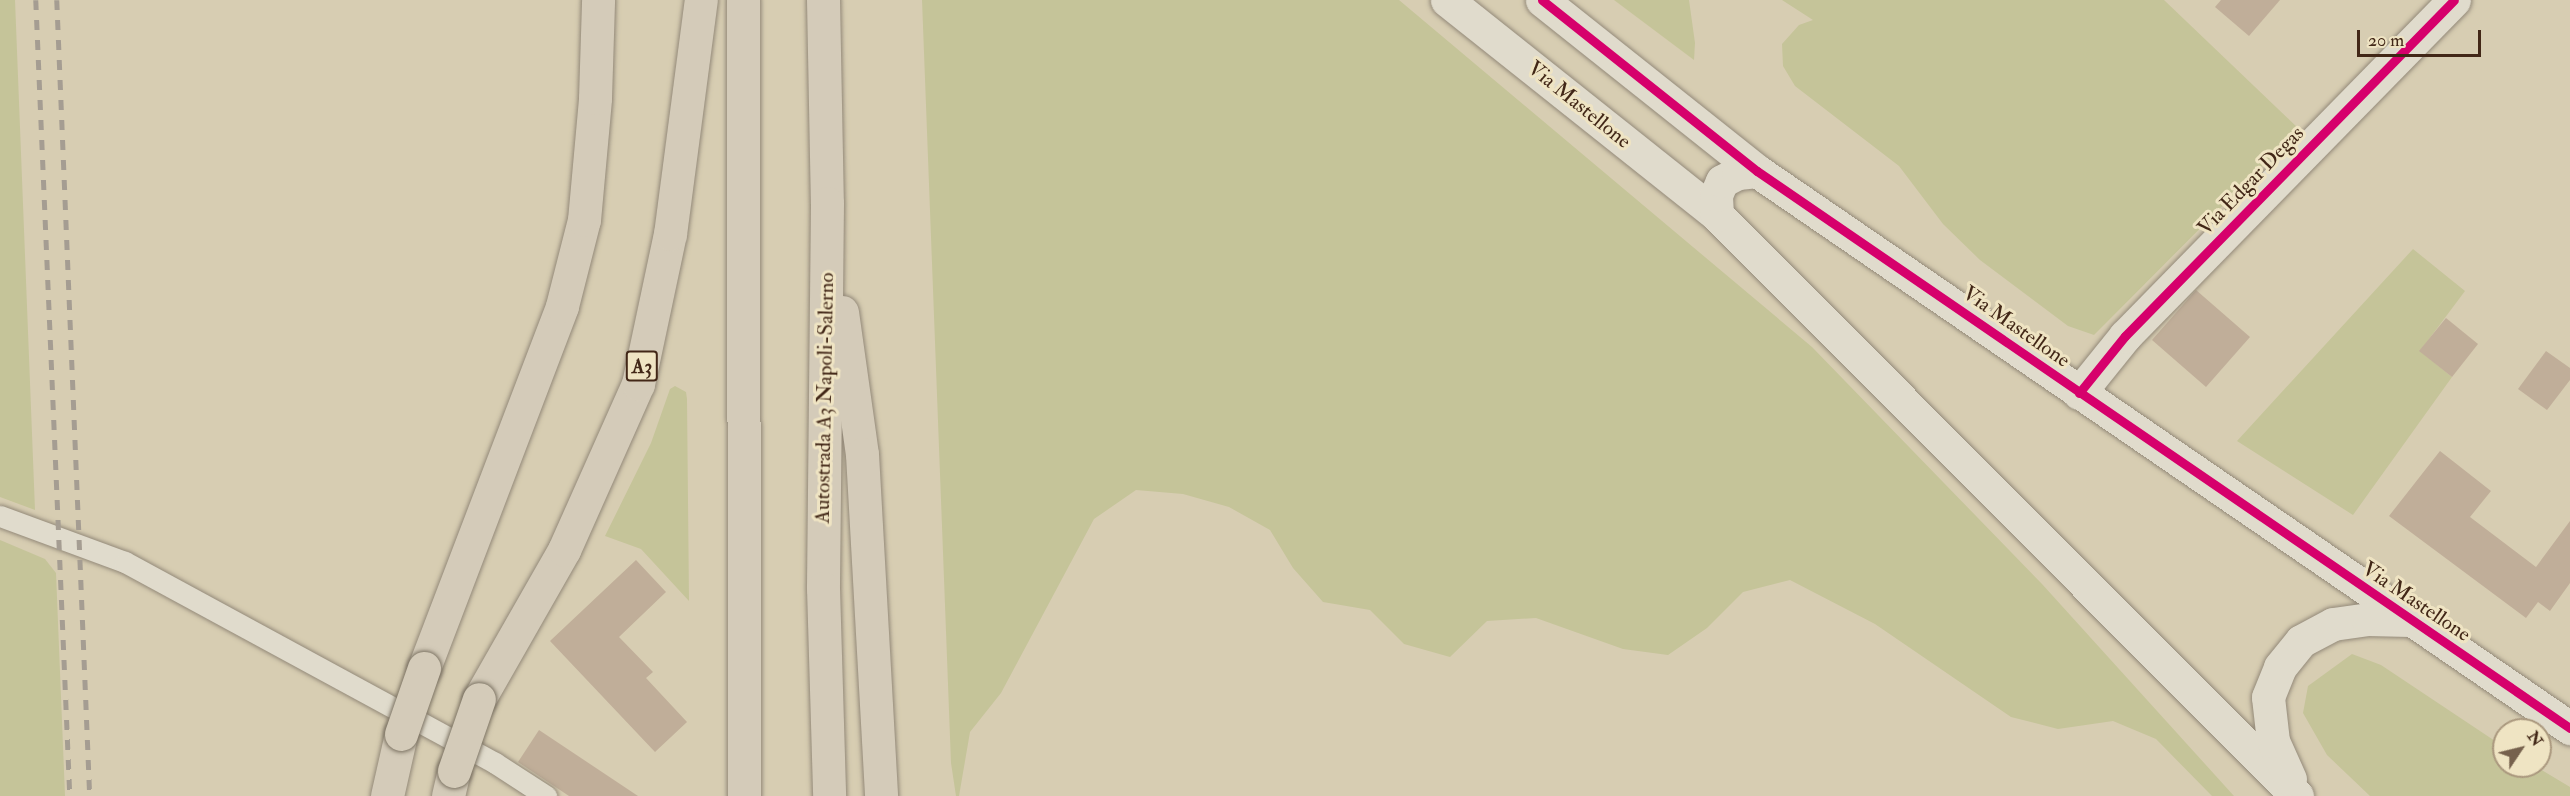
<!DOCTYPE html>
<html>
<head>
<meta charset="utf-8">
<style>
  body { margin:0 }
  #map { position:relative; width:2570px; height:796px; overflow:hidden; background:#d7cdb2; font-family:"IM FELL Double Pica",serif }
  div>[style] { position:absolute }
  .green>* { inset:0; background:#c5c499 }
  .building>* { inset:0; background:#c0ae99 }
  .roads { filter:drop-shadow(0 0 2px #938979) drop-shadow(0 0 2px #938979) }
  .lane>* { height:21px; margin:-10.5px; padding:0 10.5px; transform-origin:10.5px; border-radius:10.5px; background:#e0dbcc }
  .street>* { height:33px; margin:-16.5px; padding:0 16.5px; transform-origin:16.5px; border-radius:16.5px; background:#e0dbcc }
  .secondary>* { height:33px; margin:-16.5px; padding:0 16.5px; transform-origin:16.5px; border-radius:16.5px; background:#e0dbcc }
  .highway>* { height:33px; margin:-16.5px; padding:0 16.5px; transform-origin:16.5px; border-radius:16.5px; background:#d4cbb9 }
  .rail>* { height:4.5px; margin-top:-2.25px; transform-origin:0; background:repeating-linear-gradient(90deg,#a59d92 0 10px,transparent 0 20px) }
  .bridges { filter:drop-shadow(0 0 2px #7d7464) drop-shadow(0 0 2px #7d7464) }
  .highway-bridge>* { height:33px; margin:-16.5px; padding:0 16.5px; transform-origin:16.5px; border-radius:16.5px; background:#d4cbb9 }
  .cycleway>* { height:9px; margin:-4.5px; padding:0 4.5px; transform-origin:4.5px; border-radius:4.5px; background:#d6006c }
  span { translate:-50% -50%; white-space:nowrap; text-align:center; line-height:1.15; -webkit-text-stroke:6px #efe4c3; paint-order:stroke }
  .shield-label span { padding:2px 4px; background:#efe4c3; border:2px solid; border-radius:4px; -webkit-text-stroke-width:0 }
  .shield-label { font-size:20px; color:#422717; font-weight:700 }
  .street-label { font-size:21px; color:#422717 }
  .north { position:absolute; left:2492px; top:718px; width:60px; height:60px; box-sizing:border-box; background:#efe4c3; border:2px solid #aa987e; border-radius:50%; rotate:55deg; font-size:16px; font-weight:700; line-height:24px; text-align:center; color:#422717 }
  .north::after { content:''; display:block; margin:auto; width:21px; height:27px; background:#76614d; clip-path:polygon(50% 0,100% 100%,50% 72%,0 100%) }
  .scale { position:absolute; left:2357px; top:30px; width:124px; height:27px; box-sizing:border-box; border:3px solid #422717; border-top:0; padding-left:8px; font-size:18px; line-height:21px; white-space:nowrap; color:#422717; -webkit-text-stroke:4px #efe4c3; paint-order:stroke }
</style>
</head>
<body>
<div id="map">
  <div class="green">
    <div style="clip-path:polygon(0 0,15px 0,35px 510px,0 497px)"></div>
    <div style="clip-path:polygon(922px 0,1399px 0,1812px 347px,2042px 584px,2234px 796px,2212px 796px,2156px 739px,2113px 721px,2058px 729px,2011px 717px,1875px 624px,1790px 580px,1743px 592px,1707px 628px,1668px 655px,1623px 649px,1536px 618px,1487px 621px,1450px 657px,1404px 644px,1370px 610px,1323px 602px,1293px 568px,1270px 530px,1229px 507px,1183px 494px,1136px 490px,1094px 519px,1001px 693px,970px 732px,959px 796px,956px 796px,951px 763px)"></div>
    <div style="clip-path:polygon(1614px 0,1689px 0,1695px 43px,1694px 60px)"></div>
    <div style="clip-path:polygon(1782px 0,2164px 0,2299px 129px,2094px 335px,2068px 326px,1980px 260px,1943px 224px,1899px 166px,1795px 86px,1783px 66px,1782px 44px,1799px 25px,1813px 20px)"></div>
    <div style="clip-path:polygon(2413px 249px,2465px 291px,2420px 351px,2452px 377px,2353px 515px,2237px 441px)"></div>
    <div style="clip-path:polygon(675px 386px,686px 392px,687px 399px,689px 601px,641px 549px,605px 536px,651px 443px,670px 389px)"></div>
    <div style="clip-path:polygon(0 540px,45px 559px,56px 573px,65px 796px,0 796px)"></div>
    <div style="clip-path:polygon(2352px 654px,2381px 665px,2504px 747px,2504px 766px,2535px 766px,2570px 787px,2570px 796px,2370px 796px,2327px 755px,2303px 713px,2308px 686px)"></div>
  </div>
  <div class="building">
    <div style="clip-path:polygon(2221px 0,2280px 0,2249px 36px,2215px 7px)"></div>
    <div style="clip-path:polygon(2196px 290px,2250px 337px,2206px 387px,2152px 340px)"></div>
    <div style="clip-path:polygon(2446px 318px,2478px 344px,2452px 377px,2419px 351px)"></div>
    <div style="clip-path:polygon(2546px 351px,2570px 368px,2570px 380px,2547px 410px,2518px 389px)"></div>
    <div style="clip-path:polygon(2440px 451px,2491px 491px,2470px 517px,2536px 567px,2570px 521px,2570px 583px,2550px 611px,2538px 602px,2526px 618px,2389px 516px)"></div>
    <div style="clip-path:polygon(636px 560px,666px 592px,619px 637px,653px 672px,646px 678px,687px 722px,655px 752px,550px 641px)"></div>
    <div style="clip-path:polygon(539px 730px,638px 796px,569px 796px,518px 762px)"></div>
  </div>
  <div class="roads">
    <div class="lane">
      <div style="left:0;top:516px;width:133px;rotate:20.2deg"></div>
      <div style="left:125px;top:562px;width:421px;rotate:28.5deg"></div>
      <div style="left:495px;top:763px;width:61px;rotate:32.9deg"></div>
    </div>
    <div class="street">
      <div style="left:2079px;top:393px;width:73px;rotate:-51.1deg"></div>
      <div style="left:2125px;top:336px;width:470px;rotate:-45.6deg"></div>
    </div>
    <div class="secondary">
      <div style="left:1447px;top:0;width:345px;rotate:38.5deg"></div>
      <div style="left:1717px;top:215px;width:821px;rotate:45.05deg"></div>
      <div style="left:1542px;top:0;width:275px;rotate:38.5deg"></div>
      <div style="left:1757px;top:171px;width:986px;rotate:34.42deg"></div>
      <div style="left:1717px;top:215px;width:20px;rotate:-93deg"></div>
      <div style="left:1716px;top:195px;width:15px;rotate:-67deg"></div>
      <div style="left:1722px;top:181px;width:18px;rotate:-27deg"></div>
      <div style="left:1738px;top:173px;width:19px;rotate:-6deg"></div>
      <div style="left:2290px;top:779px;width:42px;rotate:-114.1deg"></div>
      <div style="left:2273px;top:741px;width:44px;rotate:-96.5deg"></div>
      <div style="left:2268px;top:697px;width:32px;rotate:-68deg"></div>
      <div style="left:2280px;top:667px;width:33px;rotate:-51deg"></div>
      <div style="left:2301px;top:641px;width:36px;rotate:-28deg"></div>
      <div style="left:2333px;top:624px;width:34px;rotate:-8deg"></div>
      <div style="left:2367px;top:619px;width:43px;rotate:1.3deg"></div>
    </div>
    <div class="highway">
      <div style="left:743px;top:0;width:796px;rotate:89.93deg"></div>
      <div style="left:823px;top:0;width:203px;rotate:88.9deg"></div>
      <div style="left:827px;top:203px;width:385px;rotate:90.6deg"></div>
      <div style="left:823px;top:588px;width:208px;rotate:88.3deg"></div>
      <div style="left:842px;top:312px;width:143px;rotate:82deg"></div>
      <div style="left:862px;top:454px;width:343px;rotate:86.8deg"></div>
      <div style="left:424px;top:668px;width:387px;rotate:-69.1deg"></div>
      <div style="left:562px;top:306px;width:89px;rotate:-75.7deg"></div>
      <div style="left:584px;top:220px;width:122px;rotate:-84.8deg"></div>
      <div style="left:595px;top:98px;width:98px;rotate:-88.2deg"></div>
      <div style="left:479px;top:699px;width:172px;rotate:-60.3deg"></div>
      <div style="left:564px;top:550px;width:182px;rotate:-66deg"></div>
      <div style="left:638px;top:384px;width:153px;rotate:-78deg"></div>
      <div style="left:670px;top:234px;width:236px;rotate:-82.5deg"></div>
      <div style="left:387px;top:796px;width:64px;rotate:-77.3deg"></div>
      <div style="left:448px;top:796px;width:26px;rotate:-77deg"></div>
    </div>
  </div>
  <div class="rail">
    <div style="left:36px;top:0;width:797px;rotate:87.55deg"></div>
    <div style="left:57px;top:0;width:797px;rotate:87.63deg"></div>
  </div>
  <div class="bridges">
    <div class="highway-bridge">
      <div style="left:401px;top:734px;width:70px;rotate:-70.8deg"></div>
      <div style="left:454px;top:771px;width:76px;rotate:-70.9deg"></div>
    </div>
  </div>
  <div class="cycleway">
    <div style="left:1542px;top:0;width:275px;rotate:38.5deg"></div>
    <div style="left:1757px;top:171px;width:986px;rotate:34.42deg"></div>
    <div style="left:2079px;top:393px;width:73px;rotate:-51.1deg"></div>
    <div style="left:2125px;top:336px;width:470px;rotate:-45.6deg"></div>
  </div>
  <div class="shield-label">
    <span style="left:642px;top:366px">A3</span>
  </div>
  <div class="street-label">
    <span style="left:1579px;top:105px;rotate:39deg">Via Mastellone</span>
    <span style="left:2251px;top:181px;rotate:-46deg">Via Edgar Degas</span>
    <span style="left:2016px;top:327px;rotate:35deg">Via Mastellone</span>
    <span style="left:825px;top:398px;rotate:-89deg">Autostrada A3 Napoli-Salerno</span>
    <span style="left:2416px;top:602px;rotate:34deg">Via Mastellone</span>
  </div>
  <div class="north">N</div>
  <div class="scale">20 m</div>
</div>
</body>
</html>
